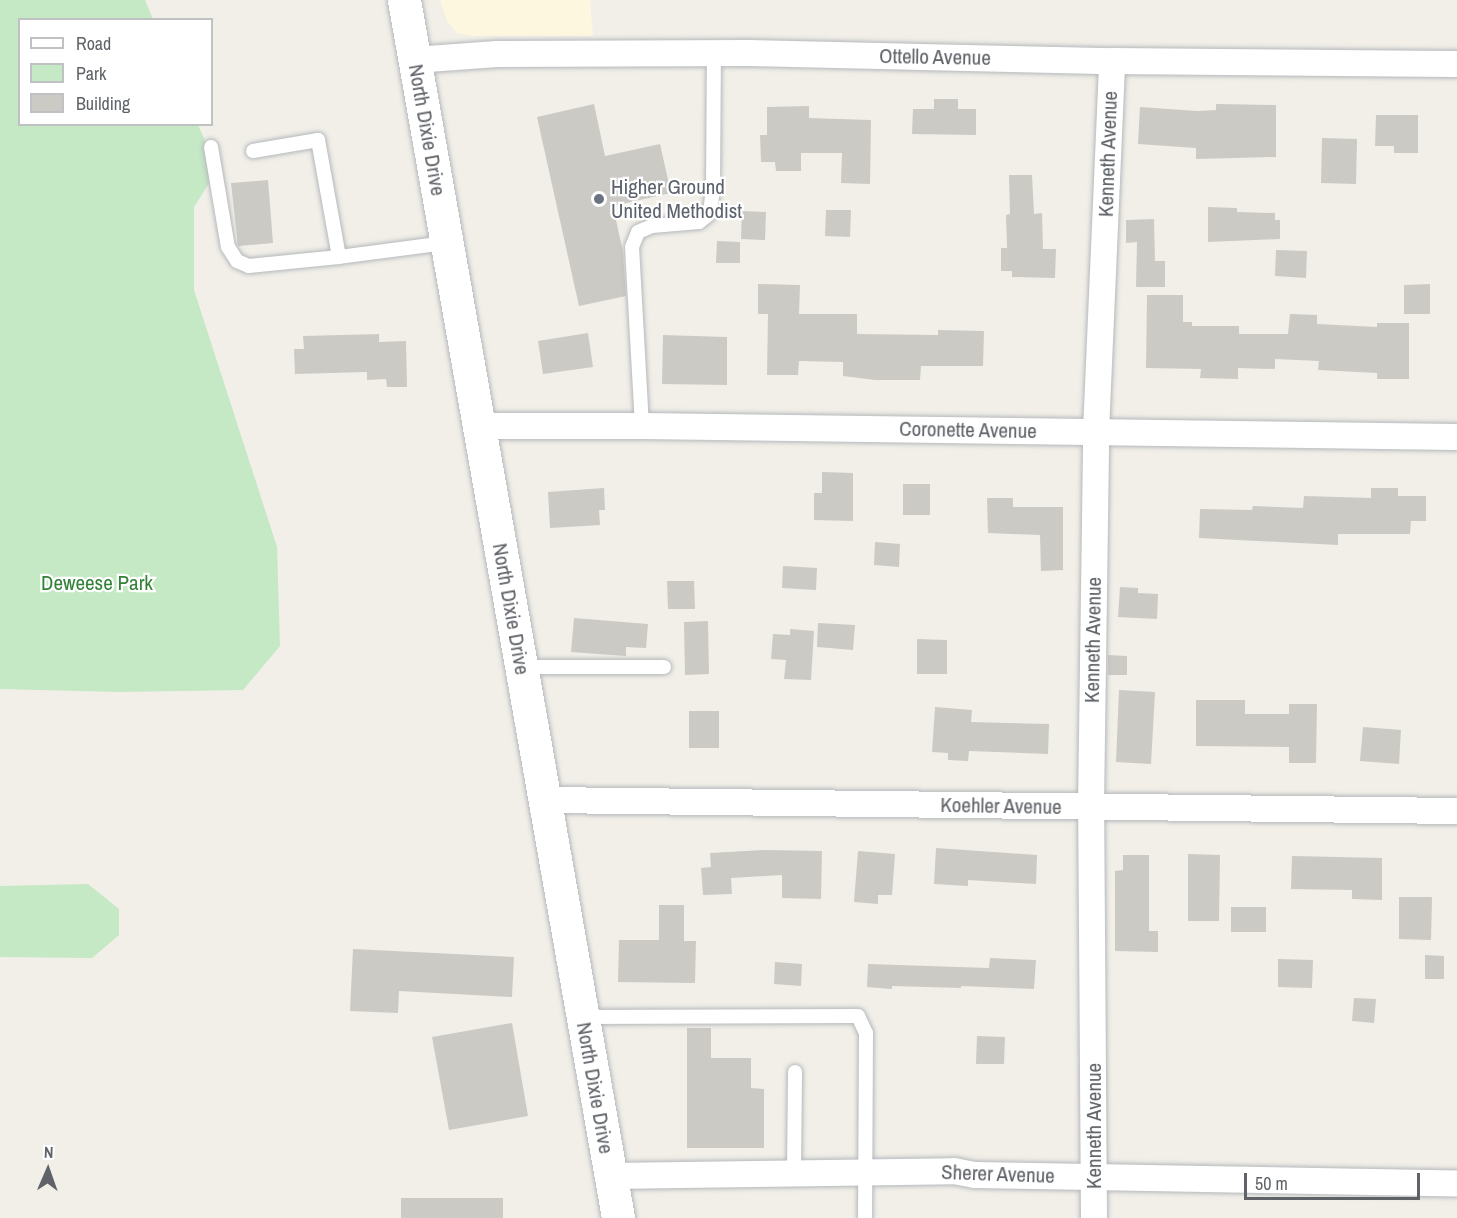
<!DOCTYPE html>
<html>
<head>
<meta charset="utf-8">
<style>
  body { margin:0 }
  #map { position:relative; width:1457px; height:1218px; overflow:hidden; background:#f1efe8; font-family:"Archivo Narrow",sans-serif }
  div>[style] { position:absolute }
  .commercial>* { inset:0; background:#fef7e0 }
  .green>* { inset:0; background:#c5e8c5 }
  .building>* { inset:0; background:#cccac5 }
  .roads { filter:drop-shadow(0 0 2px #b5b8bc) drop-shadow(0 0 2px #b5b8bc) }
  .lane>* { height:14px; margin:-7px; padding:0 7px; transform-origin:7px; border-radius:7px; background:#fff }
  .street>* { height:26px; margin:-13px; padding:0 13px; transform-origin:13px; border-radius:13px; background:#fff }
  .secondary>* { height:33px; margin:-16.5px; padding:0 16.5px; transform-origin:16.5px; border-radius:16.5px; background:#fff }
  .dots>* { width:16px; height:16px; translate:-50% -50%; box-sizing:border-box; border:3px solid #fff; border-radius:50% }
  span { translate:-50% -50%; white-space:nowrap; text-align:center; line-height:1.15; -webkit-text-stroke:4.5px #fff; paint-order:stroke }
  .street-label { font-size:21px; color:#5f6368 }
  .worship-label { font-size:21px; color:#5b616d }
  .left { translate:0 -50%; text-align:left }
  .park-label { font-size:21px; color:#348238 }
  .legend { position:absolute; left:18px; top:18px; width:195px; height:108px; box-sizing:border-box; background:#fff; border:2px solid #bfc1c3; margin:0; padding:8px 10px; list-style:none; font-size:18px; color:#5f6368 }
  .legend li { display:flex; align-items:center; gap:12px; height:30px }
  .legend b { width:30px; border:2px solid #bfc1c3 }
  .north { position:absolute; left:18px; top:1140px; width:60px; height:60px; -webkit-text-stroke:4px #fff; paint-order:stroke; rotate:2deg; font-size:16px; font-weight:700; line-height:24px; text-align:center; color:#5f6368 }
  .north::after { content:''; display:block; margin:auto; width:21px; height:27px; background:#5f6368; clip-path:polygon(50% 0,100% 100%,50% 72%,0 100%) }
  .scale { position:absolute; left:1244px; top:1173px; width:176px; height:27px; box-sizing:border-box; border:3px solid #5f6368; border-top:0; padding-left:8px; font-size:18px; line-height:21px; white-space:nowrap; color:#5f6368; -webkit-text-stroke:4px #fff; paint-order:stroke }
</style>
</head>
<body>
<div id="map">
  <div class="commercial">
    <div style="clip-path:polygon(440px 0,590px 0,593px 36px,473px 36px,457px 33px,447px 21px)"></div>
  </div>
  <div class="green">
    <div style="clip-path:polygon(0 0,145px 0,153px 19px,20px 20px,20px 124px,198px 125px,218px 169px,194px 207px,194px 290px,277px 547px,280px 646px,243px 690px,119px 692px,0 689px)"></div>
    <div style="clip-path:polygon(88px 884px,119px 909px,119px 935px,92px 958px,0 957px,0 886px)"></div>
  </div>
  <div class="building">
    <div style="clip-path:polygon(934px 99px,958px 99px,958px 109px,976px 109px,976px 135px,912px 134px,913px 109px,934px 109px)"></div>
    <div style="clip-path:polygon(594px 104px,605px 156px,660px 144px,671px 193px,613px 206px,623px 252px,626px 296px,579px 306px,537px 117px)"></div>
    <div style="clip-path:polygon(1216px 104px,1276px 105px,1276px 157px,1196px 159px,1196px 148px,1138px 144px,1140px 107px,1197px 111px,1216px 110px)"></div>
    <div style="clip-path:polygon(809px 106px,809px 118px,871px 120px,870px 184px,841px 183px,842px 153px,801px 153px,801px 171px,776px 171px,775px 162px,761px 162px,760px 135px,767px 135px,767px 107px)"></div>
    <div style="clip-path:polygon(1376px 115px,1418px 115px,1418px 153px,1394px 153px,1394px 146px,1375px 146px)"></div>
    <div style="clip-path:polygon(1322px 138px,1357px 139px,1356px 184px,1321px 183px)"></div>
    <div style="clip-path:polygon(1009px 175px,1032px 175px,1034px 214px,1042px 213px,1043px 249px,1056px 249px,1055px 278px,1012px 277px,1012px 271px,1001px 271px,1001px 248px,1007px 248px,1006px 215px,1010px 214px)"></div>
    <div style="clip-path:polygon(268px 180px,273px 243px,238px 246px,231px 183px)"></div>
    <div style="clip-path:polygon(1208px 207px,1237px 208px,1237px 212px,1275px 213px,1275px 220px,1280px 220px,1280px 239px,1208px 242px)"></div>
    <div style="clip-path:polygon(826px 210px,851px 210px,850px 237px,825px 236px)"></div>
    <div style="clip-path:polygon(742px 211px,766px 212px,765px 240px,741px 239px)"></div>
    <div style="clip-path:polygon(1154px 219px,1155px 261px,1165px 261px,1165px 287px,1136px 287px,1137px 242px,1126px 243px,1126px 220px)"></div>
    <div style="clip-path:polygon(717px 241px,740px 242px,740px 263px,716px 263px)"></div>
    <div style="clip-path:polygon(1276px 250px,1307px 251px,1306px 278px,1275px 276px)"></div>
    <div style="clip-path:polygon(758px 284px,800px 285px,799px 314px,857px 314px,857px 334px,938px 335px,938px 330px,984px 331px,983px 366px,921px 366px,920px 380px,875px 380px,843px 376px,843px 362px,799px 361px,798px 375px,767px 375px,768px 314px,758px 314px)"></div>
    <div style="clip-path:polygon(1430px 284px,1430px 314px,1404px 314px,1404px 285px)"></div>
    <div style="clip-path:polygon(1147px 295px,1183px 295px,1183px 322px,1192px 322px,1192px 326px,1239px 326px,1239px 334px,1288px 334px,1290px 314px,1317px 315px,1317px 324px,1377px 327px,1377px 323px,1409px 323px,1409px 379px,1377px 379px,1377px 373px,1318px 370px,1319px 361px,1275px 359px,1275px 369px,1238px 368px,1238px 379px,1200px 378px,1201px 369px,1146px 368px)"></div>
    <div style="clip-path:polygon(588px 333px,593px 367px,543px 374px,538px 341px)"></div>
    <div style="clip-path:polygon(379px 334px,379px 342px,406px 341px,407px 387px,387px 387px,386px 379px,367px 380px,367px 372px,295px 374px,294px 349px,304px 349px,303px 336px)"></div>
    <div style="clip-path:polygon(663px 335px,727px 337px,727px 385px,662px 384px)"></div>
    <div style="clip-path:polygon(822px 472px,853px 473px,853px 521px,814px 520px,814px 493px,822px 493px)"></div>
    <div style="clip-path:polygon(903px 484px,930px 484px,930px 515px,903px 515px)"></div>
    <div style="clip-path:polygon(604px 488px,605px 510px,599px 510px,600px 525px,550px 528px,548px 492px)"></div>
    <div style="clip-path:polygon(1371px 488px,1398px 488px,1398px 496px,1426px 496px,1426px 521px,1411px 521px,1410px 534px,1338px 534px,1338px 545px,1199px 538px,1200px 509px,1252px 510px,1253px 506px,1303px 508px,1304px 496px,1371px 498px)"></div>
    <div style="clip-path:polygon(987px 498px,1013px 498px,1013px 507px,1063px 507px,1063px 570px,1041px 571px,1040px 535px,988px 533px)"></div>
    <div style="clip-path:polygon(875px 542px,900px 544px,899px 567px,874px 565px)"></div>
    <div style="clip-path:polygon(783px 566px,817px 568px,816px 590px,782px 588px)"></div>
    <div style="clip-path:polygon(667px 581px,694px 581px,695px 609px,668px 609px)"></div>
    <div style="clip-path:polygon(1120px 587px,1138px 588px,1138px 593px,1158px 594px,1157px 619px,1118px 617px)"></div>
    <div style="clip-path:polygon(574px 618px,648px 624px,646px 648px,626px 647px,626px 656px,571px 652px)"></div>
    <div style="clip-path:polygon(708px 621px,709px 674px,685px 675px,684px 622px)"></div>
    <div style="clip-path:polygon(818px 623px,855px 625px,853px 650px,817px 647px)"></div>
    <div style="clip-path:polygon(790px 629px,814px 631px,811px 680px,784px 679px,786px 660px,771px 659px,773px 634px,790px 635px)"></div>
    <div style="clip-path:polygon(917px 639px,947px 640px,947px 674px,917px 674px)"></div>
    <div style="clip-path:polygon(1108px 655px,1127px 656px,1127px 675px,1108px 675px)"></div>
    <div style="clip-path:polygon(1119px 690px,1155px 692px,1151px 764px,1116px 762px)"></div>
    <div style="clip-path:polygon(1196px 700px,1245px 700px,1245px 714px,1289px 714px,1289px 704px,1317px 704px,1316px 763px,1289px 763px,1289px 747px,1196px 746px)"></div>
    <div style="clip-path:polygon(935px 707px,972px 710px,971px 722px,1049px 724px,1048px 754px,969px 751px,968px 761px,948px 760px,948px 753px,932px 752px)"></div>
    <div style="clip-path:polygon(689px 711px,719px 711px,719px 748px,689px 748px)"></div>
    <div style="clip-path:polygon(1363px 727px,1401px 730px,1399px 764px,1360px 761px)"></div>
    <div style="clip-path:polygon(936px 848px,1037px 855px,1036px 884px,968px 880px,968px 886px,934px 884px)"></div>
    <div style="clip-path:polygon(766px 850px,822px 851px,821px 899px,782px 898px,782px 875px,731px 878px,732px 894px,703px 895px,701px 868px,711px 867px,710px 853px)"></div>
    <div style="clip-path:polygon(858px 851px,895px 854px,892px 895px,878px 895px,878px 904px,854px 902px)"></div>
    <div style="clip-path:polygon(1188px 854px,1220px 855px,1219px 921px,1188px 921px)"></div>
    <div style="clip-path:polygon(1123px 855px,1149px 855px,1149px 931px,1158px 931px,1158px 952px,1115px 951px,1115px 871px,1123px 870px)"></div>
    <div style="clip-path:polygon(1292px 856px,1382px 858px,1382px 900px,1352px 899px,1352px 890px,1291px 889px)"></div>
    <div style="clip-path:polygon(1399px 897px,1432px 897px,1431px 940px,1399px 939px)"></div>
    <div style="clip-path:polygon(659px 905px,684px 905px,684px 941px,696px 941px,695px 983px,618px 982px,619px 940px,659px 940px)"></div>
    <div style="clip-path:polygon(1231px 907px,1266px 907px,1266px 932px,1231px 932px)"></div>
    <div style="clip-path:polygon(353px 949px,514px 957px,512px 997px,399px 991px,398px 1013px,350px 1011px)"></div>
    <div style="clip-path:polygon(1425px 955px,1444px 956px,1444px 979px,1425px 979px)"></div>
    <div style="clip-path:polygon(990px 958px,1036px 960px,1034px 989px,961px 986px,961px 988px,892px 986px,892px 989px,867px 987px,868px 964px,989px 968px)"></div>
    <div style="clip-path:polygon(1278px 959px,1313px 960px,1312px 988px,1278px 987px)"></div>
    <div style="clip-path:polygon(775px 962px,802px 964px,801px 986px,774px 984px)"></div>
    <div style="clip-path:polygon(1354px 998px,1376px 999px,1374px 1023px,1352px 1021px)"></div>
    <div style="clip-path:polygon(512px 1023px,528px 1116px,449px 1130px,432px 1037px)"></div>
    <div style="clip-path:polygon(687px 1028px,711px 1028px,711px 1058px,751px 1058px,751px 1088px,764px 1089px,764px 1148px,687px 1148px)"></div>
    <div style="clip-path:polygon(977px 1036px,1005px 1037px,1004px 1064px,976px 1064px)"></div>
    <div style="clip-path:polygon(401px 1198px,503px 1198px,503px 1218px,401px 1218px)"></div>
  </div>
  <div class="roads">
    <div class="lane">
      <div style="left:211px;top:147px;width:101px;rotate:80.4deg"></div>
      <div style="left:228px;top:247px;width:17px;rotate:57deg"></div>
      <div style="left:237px;top:261px;width:13px;rotate:23deg"></div>
      <div style="left:249px;top:266px;width:90px;rotate:-5.7deg"></div>
      <div style="left:253px;top:151px;width:66px;rotate:-9.6deg"></div>
      <div style="left:318px;top:140px;width:119px;rotate:79.8deg"></div>
      <div style="left:339px;top:257px;width:108px;rotate:-7.5deg"></div>
      <div style="left:642px;top:426px;width:179px;rotate:-93.2deg"></div>
      <div style="left:632px;top:247px;width:16px;rotate:-68deg"></div>
      <div style="left:638px;top:232px;width:15px;rotate:-23deg"></div>
      <div style="left:652px;top:226px;width:47px;rotate:-4.9deg"></div>
      <div style="left:699px;top:222px;width:14px;rotate:-39deg"></div>
      <div style="left:710px;top:213px;width:25px;rotate:-83deg"></div>
      <div style="left:713px;top:188px;width:135px;rotate:-89.6deg"></div>
      <div style="left:521px;top:667px;width:143px"></div>
      <div style="left:583px;top:1017px;width:275px;rotate:-0.2deg"></div>
      <div style="left:858px;top:1016px;width:19px;rotate:65deg"></div>
      <div style="left:866px;top:1033px;width:185px;rotate:90.3deg"></div>
      <div style="left:794px;top:1172px;width:100px;rotate:-89.4deg"></div>
    </div>
    <div class="street">
      <div style="left:414px;top:60px;width:83px;rotate:-4.1deg"></div>
      <div style="left:497px;top:54px;width:252px;rotate:-0.2deg"></div>
      <div style="left:749px;top:53px;width:363px;rotate:1.3deg"></div>
      <div style="left:1112px;top:61px;width:345px;rotate:0.5deg"></div>
      <div style="left:479px;top:426px;width:163px"></div>
      <div style="left:642px;top:426px;width:815px;rotate:0.77deg"></div>
      <div style="left:544px;top:800px;width:913px;rotate:0.69deg"></div>
      <div style="left:610px;top:1176px;width:344px;rotate:-0.8deg"></div>
      <div style="left:954px;top:1171px;width:21px;rotate:11deg"></div>
      <div style="left:975px;top:1175px;width:482px;rotate:1deg"></div>
      <div style="left:1094px;top:1218px;width:411px;rotate:-90.4deg"></div>
      <div style="left:1091px;top:807px;width:375px;rotate:-89.2deg"></div>
      <div style="left:1096px;top:432px;width:371px;rotate:-87.5deg"></div>
    </div>
    <div class="secondary">
      <div style="left:404px;top:0;width:1237px;rotate:80.03deg"></div>
    </div>
  </div>
  <div class="dots">
    <div style="left:599px;top:199px;background:#6b7280"></div>
  </div>
  <div class="street-label">
    <span style="left:935px;top:57px;rotate:1deg">Ottello Avenue</span>
    <span style="left:427px;top:130px;rotate:80deg">North Dixie Drive</span>
    <span style="left:1108px;top:154px;rotate:-88deg">Kenneth Avenue</span>
    <span style="left:968px;top:430px;rotate:1deg">Coronette Avenue</span>
    <span style="left:511px;top:609px;rotate:80deg">North Dixie Drive</span>
    <span style="left:1093px;top:640px;rotate:-89deg">Kenneth Avenue</span>
    <span style="left:1001px;top:806px;rotate:1deg">Koehler Avenue</span>
    <span style="left:595px;top:1088px;rotate:80deg">North Dixie Drive</span>
    <span style="left:1094px;top:1126px;rotate:-90deg">Kenneth Avenue</span>
    <span style="left:998px;top:1174px;rotate:2deg">Sherer Avenue</span>
  </div>
  <div class="worship-label">
    <span class="left" style="left:611px;top:199px">Higher Ground<br>United Methodist</span>
  </div>
  <div class="park-label">
    <span style="left:97px;top:583px">Deweese Park</span>
  </div>
  <ul class="legend">
  <li><b style="height:8px;background:#fff"></b>Road</li>
  <li><b style="height:16px;background:#c5e8c5"></b>Park</li>
  <li><b style="height:16px;background:#cccac5"></b>Building</li>
  </ul>
  <div class="north">N</div>
  <div class="scale">50 m</div>
</div>
</body>
</html>
